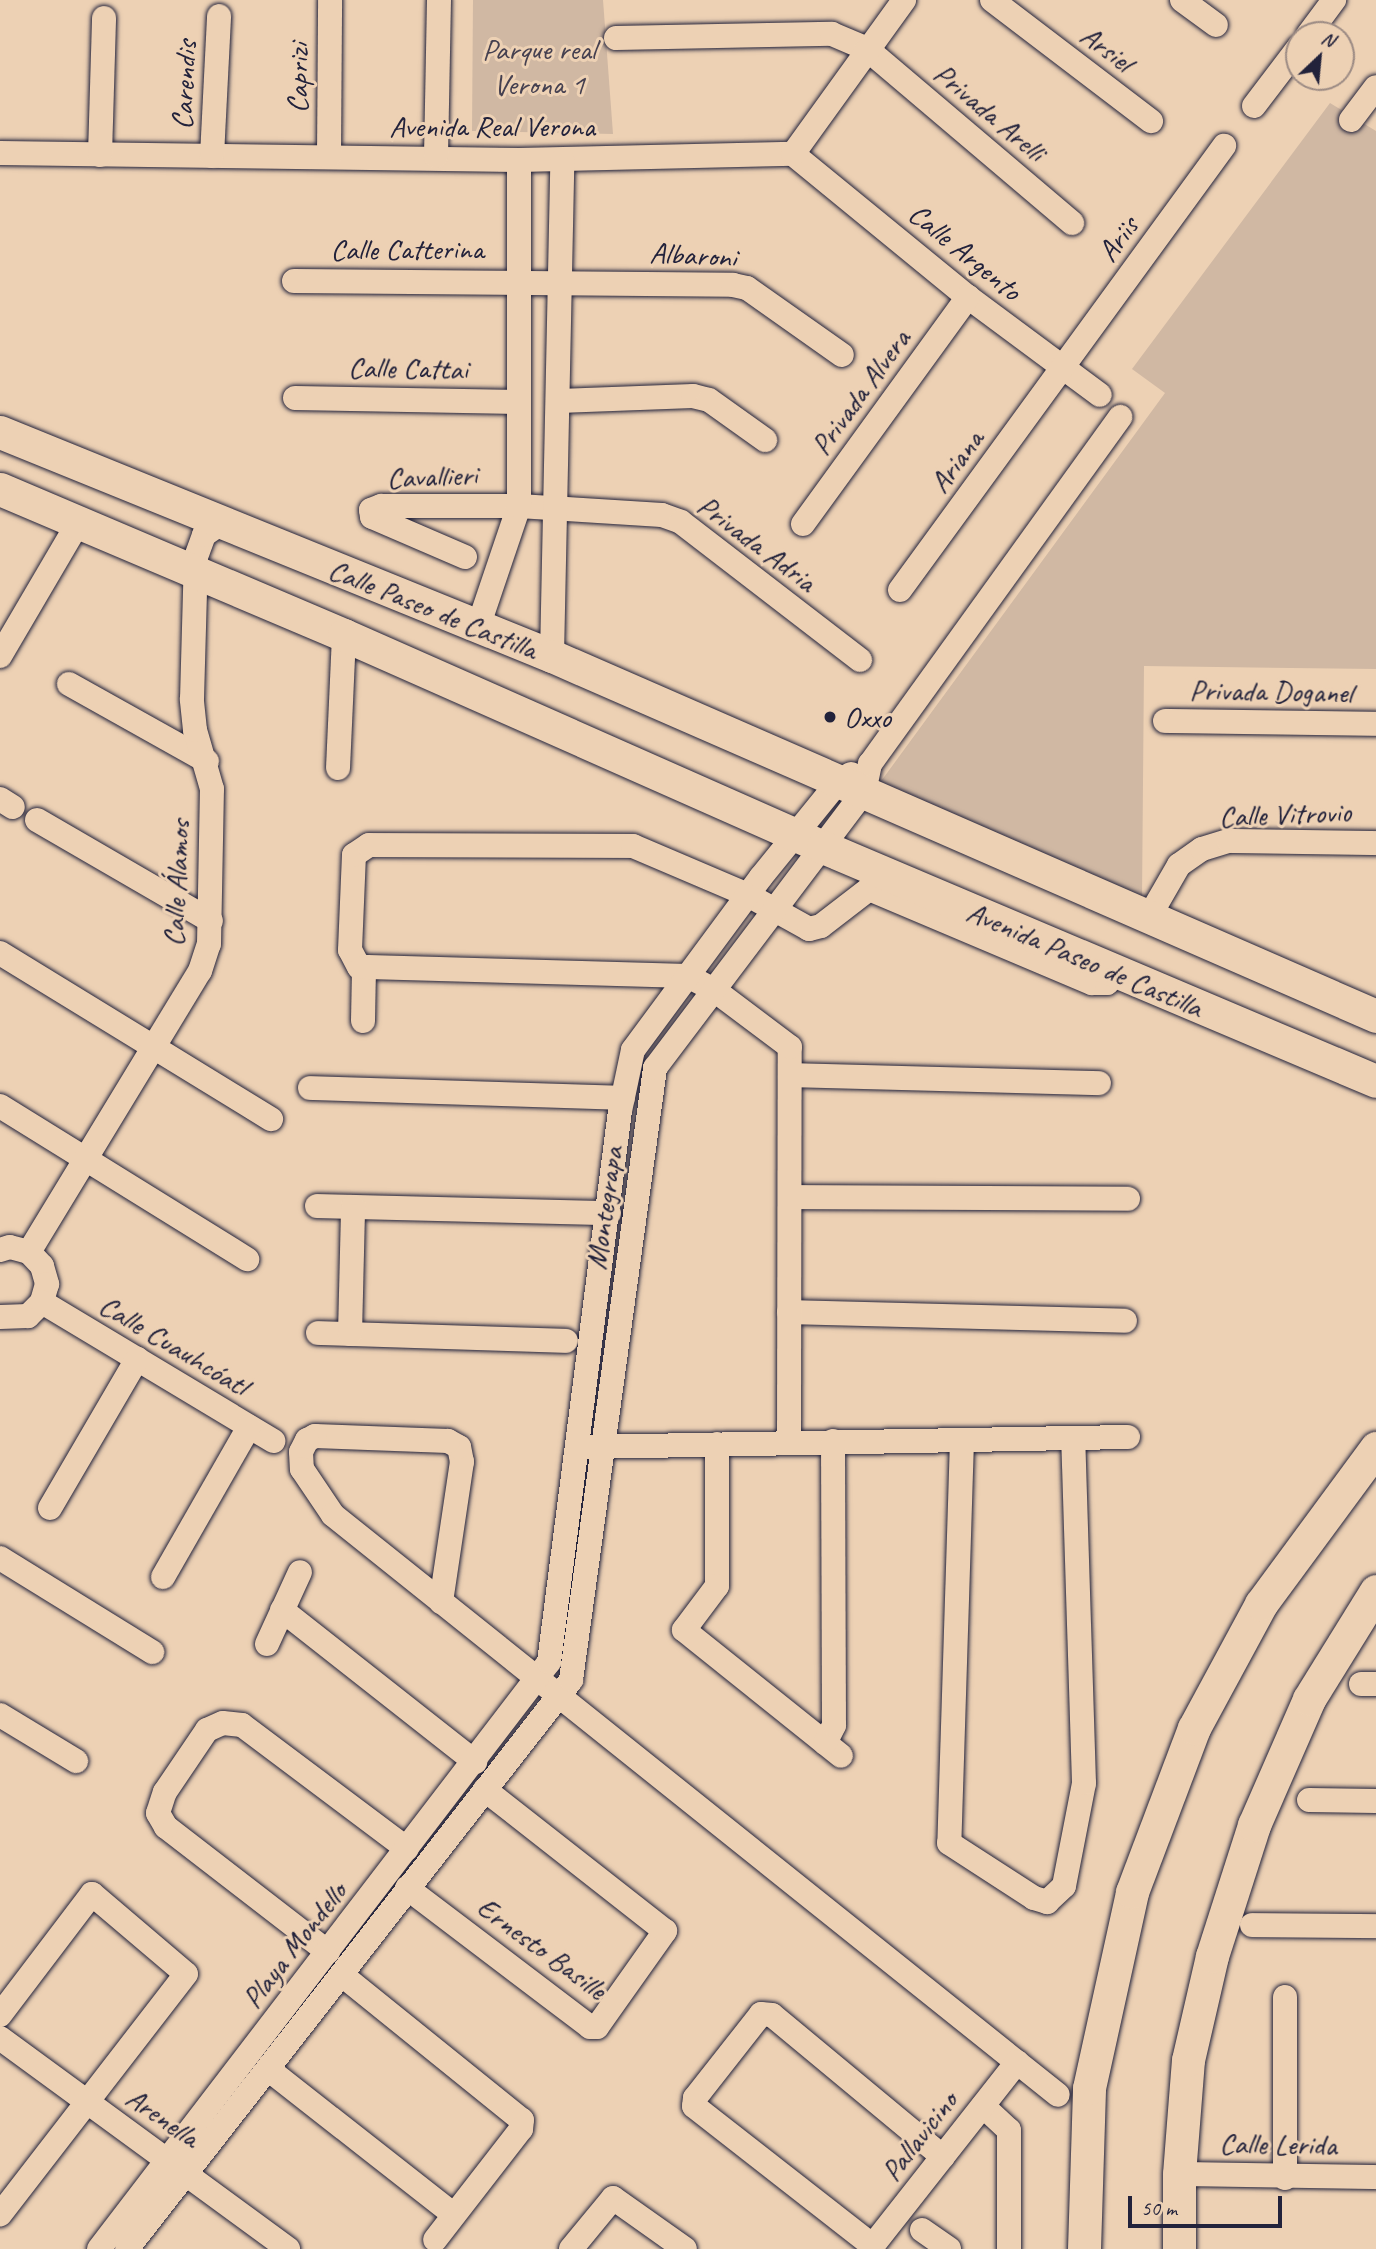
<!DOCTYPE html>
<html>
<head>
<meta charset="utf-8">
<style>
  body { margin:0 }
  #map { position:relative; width:1376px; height:2249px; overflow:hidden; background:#edd1b4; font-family:Caveat,sans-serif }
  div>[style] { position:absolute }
  .green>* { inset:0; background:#d0b8a3 }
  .roads { filter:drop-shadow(0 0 2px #22223b) drop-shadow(0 0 2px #22223b) }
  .street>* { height:24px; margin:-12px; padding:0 12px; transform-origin:12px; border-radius:12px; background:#edd1b4 }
  .secondary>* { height:33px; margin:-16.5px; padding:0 16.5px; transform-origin:16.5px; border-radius:16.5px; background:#edd1b4 }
  .dots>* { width:19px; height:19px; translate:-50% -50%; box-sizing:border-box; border:4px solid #edd1b4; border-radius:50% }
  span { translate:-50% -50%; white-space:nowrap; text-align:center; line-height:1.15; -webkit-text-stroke:6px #edd1b4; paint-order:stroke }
  .street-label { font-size:30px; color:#22223b }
  .park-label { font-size:30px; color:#454050 }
  .poi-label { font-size:30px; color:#22223b }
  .left { translate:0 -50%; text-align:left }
  .north { position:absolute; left:1285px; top:21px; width:70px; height:70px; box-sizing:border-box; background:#edd1b4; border:2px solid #9c8b84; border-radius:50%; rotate:26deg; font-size:19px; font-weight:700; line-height:28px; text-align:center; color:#22223b }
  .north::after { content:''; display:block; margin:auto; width:24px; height:32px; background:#22223b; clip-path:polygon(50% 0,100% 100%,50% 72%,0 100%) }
  .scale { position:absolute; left:1128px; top:2196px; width:154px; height:32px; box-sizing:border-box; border:4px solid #22223b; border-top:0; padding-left:9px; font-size:21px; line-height:24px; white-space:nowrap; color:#22223b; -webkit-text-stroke:5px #edd1b4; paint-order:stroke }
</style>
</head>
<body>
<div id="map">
  <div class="green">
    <div style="clip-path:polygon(473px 0,603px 0,613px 134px,472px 131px)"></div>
    <div style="clip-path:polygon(1330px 103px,1376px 131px,1376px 669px,1144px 666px,1142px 900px,879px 784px,1165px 393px,1132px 369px)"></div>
  </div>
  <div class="roads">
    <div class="street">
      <div style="left:992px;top:0;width:200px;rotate:37.3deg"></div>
      <div style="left:1182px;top:0;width:42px;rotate:36.3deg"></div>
      <div style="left:1308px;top:35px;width:44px;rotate:-53.4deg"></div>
      <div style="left:616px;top:38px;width:216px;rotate:-1.1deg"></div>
      <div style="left:832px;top:34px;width:38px;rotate:23deg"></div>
      <div style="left:867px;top:49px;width:269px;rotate:40.3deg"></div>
      <div style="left:1254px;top:106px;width:74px;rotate:-52.7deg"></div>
      <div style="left:1351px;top:120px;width:41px;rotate:-52.9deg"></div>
      <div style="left:0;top:153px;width:519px;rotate:0.77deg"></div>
      <div style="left:519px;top:160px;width:274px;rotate:-1.3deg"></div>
      <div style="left:793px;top:154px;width:226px;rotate:39.3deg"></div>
      <div style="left:968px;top:297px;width:164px;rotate:36.6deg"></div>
      <div style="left:793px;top:154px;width:190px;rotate:-54.2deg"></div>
      <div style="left:100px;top:155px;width:137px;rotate:-88.3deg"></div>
      <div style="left:212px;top:156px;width:140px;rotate:-87.1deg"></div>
      <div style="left:436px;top:156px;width:156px;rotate:-88.9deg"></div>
      <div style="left:329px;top:157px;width:157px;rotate:-89.6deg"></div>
      <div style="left:294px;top:281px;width:439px;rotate:0.5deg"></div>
      <div style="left:733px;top:285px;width:14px;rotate:12deg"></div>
      <div style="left:747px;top:288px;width:116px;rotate:35.2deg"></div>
      <div style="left:295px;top:398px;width:224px;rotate:1deg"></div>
      <div style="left:559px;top:401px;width:134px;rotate:-2.1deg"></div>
      <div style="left:693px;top:396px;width:16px;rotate:14deg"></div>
      <div style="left:709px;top:400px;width:69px;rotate:35.5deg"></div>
      <div style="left:803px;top:524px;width:281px;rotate:-54deg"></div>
      <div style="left:465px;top:557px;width:101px;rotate:-156.7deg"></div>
      <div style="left:372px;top:517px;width:7px;rotate:-98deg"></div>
      <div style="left:371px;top:510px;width:11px;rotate:-22deg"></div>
      <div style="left:381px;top:506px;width:138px"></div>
      <div style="left:519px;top:506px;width:143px;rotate:3.6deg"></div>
      <div style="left:662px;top:515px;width:20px;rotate:20deg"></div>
      <div style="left:681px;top:522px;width:226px;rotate:37.6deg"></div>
      <div style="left:900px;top:590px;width:550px;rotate:-53.88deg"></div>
      <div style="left:478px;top:627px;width:128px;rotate:-71.3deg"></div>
      <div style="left:519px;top:506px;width:346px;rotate:-90deg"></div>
      <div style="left:0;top:656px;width:154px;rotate:-59.6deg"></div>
      <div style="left:552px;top:656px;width:496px;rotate:-88.8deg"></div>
      <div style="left:69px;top:684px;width:158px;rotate:29.2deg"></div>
      <div style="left:1165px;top:721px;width:211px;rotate:0.8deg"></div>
      <div style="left:338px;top:768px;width:133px;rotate:-87.4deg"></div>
      <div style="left:0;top:799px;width:15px;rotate:32deg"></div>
      <div style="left:37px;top:820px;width:201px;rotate:30.1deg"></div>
      <div style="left:1149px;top:917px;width:60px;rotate:-60deg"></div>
      <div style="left:1179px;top:865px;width:28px;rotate:-35deg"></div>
      <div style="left:1202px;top:849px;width:28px;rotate:-17deg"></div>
      <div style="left:1229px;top:841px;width:147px;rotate:0.8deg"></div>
      <div style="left:0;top:953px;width:318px;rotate:31.5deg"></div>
      <div style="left:363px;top:1021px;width:52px;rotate:-88.9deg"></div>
      <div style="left:790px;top:1075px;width:309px;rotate:1.5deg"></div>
      <div style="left:310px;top:1088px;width:313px;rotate:1.8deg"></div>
      <div style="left:0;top:1106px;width:291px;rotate:31.8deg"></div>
      <div style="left:791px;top:1197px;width:337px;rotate:0.3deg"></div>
      <div style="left:317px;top:1206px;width:292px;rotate:1.4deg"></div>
      <div style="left:0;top:1250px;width:10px;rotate:-17deg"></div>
      <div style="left:10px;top:1247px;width:20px;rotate:15deg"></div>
      <div style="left:29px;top:1252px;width:19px;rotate:47deg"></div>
      <div style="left:42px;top:1266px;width:19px;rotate:74deg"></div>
      <div style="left:47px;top:1284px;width:19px;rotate:106deg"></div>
      <div style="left:42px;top:1302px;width:20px;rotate:135deg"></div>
      <div style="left:28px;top:1316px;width:28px;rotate:178deg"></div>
      <div style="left:29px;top:1252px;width:329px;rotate:-58.7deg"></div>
      <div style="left:200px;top:971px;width:28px;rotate:-72deg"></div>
      <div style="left:209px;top:944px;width:155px;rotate:-88.9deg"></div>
      <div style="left:212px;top:789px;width:61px;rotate:-106.1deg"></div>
      <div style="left:195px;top:730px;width:31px;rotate:-96deg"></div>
      <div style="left:192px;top:699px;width:142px;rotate:-88.4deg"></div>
      <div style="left:196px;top:557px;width:23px;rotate:-70deg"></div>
      <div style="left:204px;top:535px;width:19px;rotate:-35deg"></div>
      <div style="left:42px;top:1302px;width:270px;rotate:31deg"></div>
      <div style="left:789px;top:1312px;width:336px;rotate:1.5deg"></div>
      <div style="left:318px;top:1333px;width:248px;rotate:1.8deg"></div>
      <div style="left:350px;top:1334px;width:127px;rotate:-88.6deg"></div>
      <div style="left:962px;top:1440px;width:403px;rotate:91.8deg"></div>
      <div style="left:949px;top:1843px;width:101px;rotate:32.9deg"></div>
      <div style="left:1034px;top:1898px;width:14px;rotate:17deg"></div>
      <div style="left:1047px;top:1902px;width:23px;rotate:-43deg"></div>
      <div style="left:1064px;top:1886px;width:105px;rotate:-79deg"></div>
      <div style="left:1084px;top:1783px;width:345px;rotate:-91.8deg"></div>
      <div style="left:789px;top:1441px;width:394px;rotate:-89.9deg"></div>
      <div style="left:790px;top:1047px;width:95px;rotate:-143.1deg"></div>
      <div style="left:714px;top:990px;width:30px;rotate:-152deg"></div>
      <div style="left:688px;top:976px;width:329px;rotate:-178.4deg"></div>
      <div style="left:359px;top:967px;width:19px;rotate:-118deg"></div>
      <div style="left:350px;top:950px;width:95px;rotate:-87.6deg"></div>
      <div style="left:354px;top:855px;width:18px;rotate:-34deg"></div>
      <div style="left:369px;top:845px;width:264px;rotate:0.2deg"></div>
      <div style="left:633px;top:846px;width:125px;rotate:23.1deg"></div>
      <div style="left:748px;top:895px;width:70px;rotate:29.1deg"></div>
      <div style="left:809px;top:929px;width:12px;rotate:-14deg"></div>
      <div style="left:821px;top:926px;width:61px;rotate:-37.6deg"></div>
      <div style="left:869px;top:889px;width:242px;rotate:22.9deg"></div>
      <div style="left:1092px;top:983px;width:15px"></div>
      <div style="left:1107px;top:983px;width:14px;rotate:-45deg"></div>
      <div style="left:717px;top:1444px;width:142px;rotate:90deg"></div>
      <div style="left:717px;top:1586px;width:55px;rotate:126.9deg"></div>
      <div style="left:684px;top:1630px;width:201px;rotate:38.7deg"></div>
      <div style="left:587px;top:1447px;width:541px;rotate:-1.06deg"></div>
      <div style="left:50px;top:1508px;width:173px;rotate:-59.7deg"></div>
      <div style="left:0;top:1558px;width:179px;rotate:31.7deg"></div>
      <div style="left:163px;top:1577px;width:173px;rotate:-60.2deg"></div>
      <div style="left:441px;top:1602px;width:142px;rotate:-81.5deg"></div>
      <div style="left:462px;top:1462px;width:15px;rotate:-101deg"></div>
      <div style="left:459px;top:1447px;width:13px;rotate:-151deg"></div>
      <div style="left:448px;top:1441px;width:133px;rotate:-177.8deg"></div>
      <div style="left:315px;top:1436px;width:9px;rotate:153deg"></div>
      <div style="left:307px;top:1440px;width:13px;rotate:117deg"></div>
      <div style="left:301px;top:1452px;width:17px;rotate:87deg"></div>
      <div style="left:302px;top:1469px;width:55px;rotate:56deg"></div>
      <div style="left:333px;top:1515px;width:928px;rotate:38.66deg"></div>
      <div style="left:282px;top:1610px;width:246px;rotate:38.2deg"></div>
      <div style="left:267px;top:1644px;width:79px;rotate:-65.4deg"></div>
      <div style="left:1361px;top:1684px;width:15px"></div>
      <div style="left:0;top:1715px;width:89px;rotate:31.2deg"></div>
      <div style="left:825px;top:1743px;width:20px;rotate:-63deg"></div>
      <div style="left:834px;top:1725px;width:284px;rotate:-90.2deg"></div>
      <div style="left:1309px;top:1800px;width:67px;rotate:0.9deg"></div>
      <div style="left:407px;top:1888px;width:230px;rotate:37.2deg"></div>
      <div style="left:590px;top:2027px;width:7px"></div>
      <div style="left:597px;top:2027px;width:118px;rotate:-54.7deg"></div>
      <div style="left:665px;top:1931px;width:229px;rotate:-141.9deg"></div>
      <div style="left:1252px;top:1925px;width:124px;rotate:0.5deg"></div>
      <div style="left:328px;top:1952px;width:205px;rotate:-142.3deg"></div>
      <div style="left:166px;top:1827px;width:16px;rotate:-120deg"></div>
      <div style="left:158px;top:1813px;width:22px;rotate:-72deg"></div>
      <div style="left:165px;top:1792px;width:75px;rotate:-55.9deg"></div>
      <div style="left:207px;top:1730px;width:17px;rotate:-24deg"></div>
      <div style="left:223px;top:1723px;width:19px;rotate:6deg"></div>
      <div style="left:242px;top:1725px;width:206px;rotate:36.9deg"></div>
      <div style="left:342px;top:1975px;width:231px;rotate:38.9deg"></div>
      <div style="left:522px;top:2120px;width:9px;rotate:96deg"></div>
      <div style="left:521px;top:2129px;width:140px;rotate:127.8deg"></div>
      <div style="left:0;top:2015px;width:152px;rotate:-52.8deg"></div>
      <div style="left:92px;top:1894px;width:123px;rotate:40.4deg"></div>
      <div style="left:186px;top:1974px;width:304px;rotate:127.7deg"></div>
      <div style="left:0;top:2038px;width:357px;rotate:36.2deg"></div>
      <div style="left:268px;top:2069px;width:236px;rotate:38.1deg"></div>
      <div style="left:983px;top:2106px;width:35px;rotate:43deg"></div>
      <div style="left:1009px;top:2130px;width:119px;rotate:90deg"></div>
      <div style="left:1179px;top:2174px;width:197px;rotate:0.9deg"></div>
      <div style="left:1285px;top:2178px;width:181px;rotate:-90deg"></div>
      <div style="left:922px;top:2230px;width:33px;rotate:35deg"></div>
      <div style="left:873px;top:2246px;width:227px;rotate:-142deg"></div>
      <div style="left:694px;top:2106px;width:8px;rotate:-83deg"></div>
      <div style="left:695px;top:2098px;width:107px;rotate:-51.8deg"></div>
      <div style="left:761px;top:2014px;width:11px;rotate:5deg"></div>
      <div style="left:772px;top:2015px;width:222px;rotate:39.7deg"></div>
      <div style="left:99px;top:2249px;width:740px;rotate:-52.53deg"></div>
      <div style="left:549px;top:1662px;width:556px;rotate:-82.66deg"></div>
      <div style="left:620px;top:1111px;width:62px;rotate:-78deg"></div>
      <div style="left:633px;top:1050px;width:215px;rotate:-53.5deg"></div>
      <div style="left:761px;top:877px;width:124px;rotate:-50.9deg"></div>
      <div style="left:839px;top:781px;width:14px;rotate:-30deg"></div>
      <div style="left:127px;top:2249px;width:722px;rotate:-52.03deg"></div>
      <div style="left:571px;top:1680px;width:618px;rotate:-82.18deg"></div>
      <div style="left:655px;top:1068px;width:346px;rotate:-52.9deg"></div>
      <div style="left:864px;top:792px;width:29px;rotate:-78deg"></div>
      <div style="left:870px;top:764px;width:428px;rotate:-54.2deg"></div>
      <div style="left:571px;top:2249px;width:66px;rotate:-50.5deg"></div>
      <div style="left:613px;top:2198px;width:88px;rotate:35.3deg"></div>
      <div style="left:870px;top:2249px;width:238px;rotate:-51.8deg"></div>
    </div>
    <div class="secondary">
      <div style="left:0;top:432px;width:596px;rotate:22.09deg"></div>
      <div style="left:552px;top:656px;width:899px;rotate:23.6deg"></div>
      <div style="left:0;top:489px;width:374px;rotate:23deg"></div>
      <div style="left:344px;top:635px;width:524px;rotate:23.87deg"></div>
      <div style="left:823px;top:847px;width:600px;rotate:22.94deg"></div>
      <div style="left:1084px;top:2249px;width:161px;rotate:-88.2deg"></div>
      <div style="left:1089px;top:2088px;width:201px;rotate:-77.6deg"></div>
      <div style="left:1132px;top:1892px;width:175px;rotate:-69.3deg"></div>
      <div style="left:1194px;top:1728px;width:141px;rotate:-61.6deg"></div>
      <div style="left:1261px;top:1604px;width:194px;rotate:-53.6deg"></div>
      <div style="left:1179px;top:2249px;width:75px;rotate:-90deg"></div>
      <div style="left:1179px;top:2174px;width:114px;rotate:-85.5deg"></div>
      <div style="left:1188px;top:2060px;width:107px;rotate:-77deg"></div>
      <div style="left:1212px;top:1956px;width:138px;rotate:-72.2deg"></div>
      <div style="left:1254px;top:1825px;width:137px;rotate:-66.4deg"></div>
      <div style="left:1309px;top:1699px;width:127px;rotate:-58.2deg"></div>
    </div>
  </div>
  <div class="dots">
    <div style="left:830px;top:717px;background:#22223b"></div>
  </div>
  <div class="street-label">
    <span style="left:1107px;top:48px;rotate:37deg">Arsiel</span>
    <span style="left:298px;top:78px;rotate:-89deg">Caprizi</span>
    <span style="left:184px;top:85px;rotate:-87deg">Carendis</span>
    <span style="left:990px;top:112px;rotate:40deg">Privada Arelli</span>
    <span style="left:492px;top:126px">Avenida Real Verona</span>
    <span style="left:1118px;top:239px;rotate:-54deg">Ariis</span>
    <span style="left:407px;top:249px">Calle Catterina</span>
    <span style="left:965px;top:252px;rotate:39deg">Calle Argento</span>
    <span style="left:693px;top:255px;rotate:3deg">Albaroni</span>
    <span style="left:408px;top:368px;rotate:1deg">Calle Cattai</span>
    <span style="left:860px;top:392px;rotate:-54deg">Privada Alvera</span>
    <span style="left:956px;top:461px;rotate:-53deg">Ariana</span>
    <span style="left:432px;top:476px;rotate:-2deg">Cavallieri</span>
    <span style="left:757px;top:543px;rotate:37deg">Privada Adria</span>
    <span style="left:433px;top:609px;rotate:22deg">Calle Paseo de Castilla</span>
    <span style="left:1271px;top:691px;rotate:1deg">Privada Doganel</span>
    <span style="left:1285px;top:814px;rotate:-2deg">Calle Vitrovio</span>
    <span style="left:176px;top:883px;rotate:-87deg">Calle Álamos</span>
    <span style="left:1085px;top:959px;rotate:23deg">Avenida Paseo de Castilla</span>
    <span style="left:604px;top:1208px;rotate:-82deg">Montegrapa</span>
    <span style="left:174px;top:1345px;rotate:31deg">Calle Cuauhcóatl</span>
    <span style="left:294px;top:1945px;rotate:-52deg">Playa Mondello</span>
    <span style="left:542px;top:1948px;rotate:36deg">Ernesto Basille</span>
    <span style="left:163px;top:2117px;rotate:35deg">Arenella</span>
    <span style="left:919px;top:2136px;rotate:-52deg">Pallavicino</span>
    <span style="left:1278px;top:2144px;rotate:1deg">Calle Lerida</span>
  </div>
  <div class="park-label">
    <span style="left:539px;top:66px">Parque real<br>Verona 1</span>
  </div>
  <div class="poi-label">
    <span class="left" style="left:844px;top:717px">Oxxo</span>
  </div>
  <div class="north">N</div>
  <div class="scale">50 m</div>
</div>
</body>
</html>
